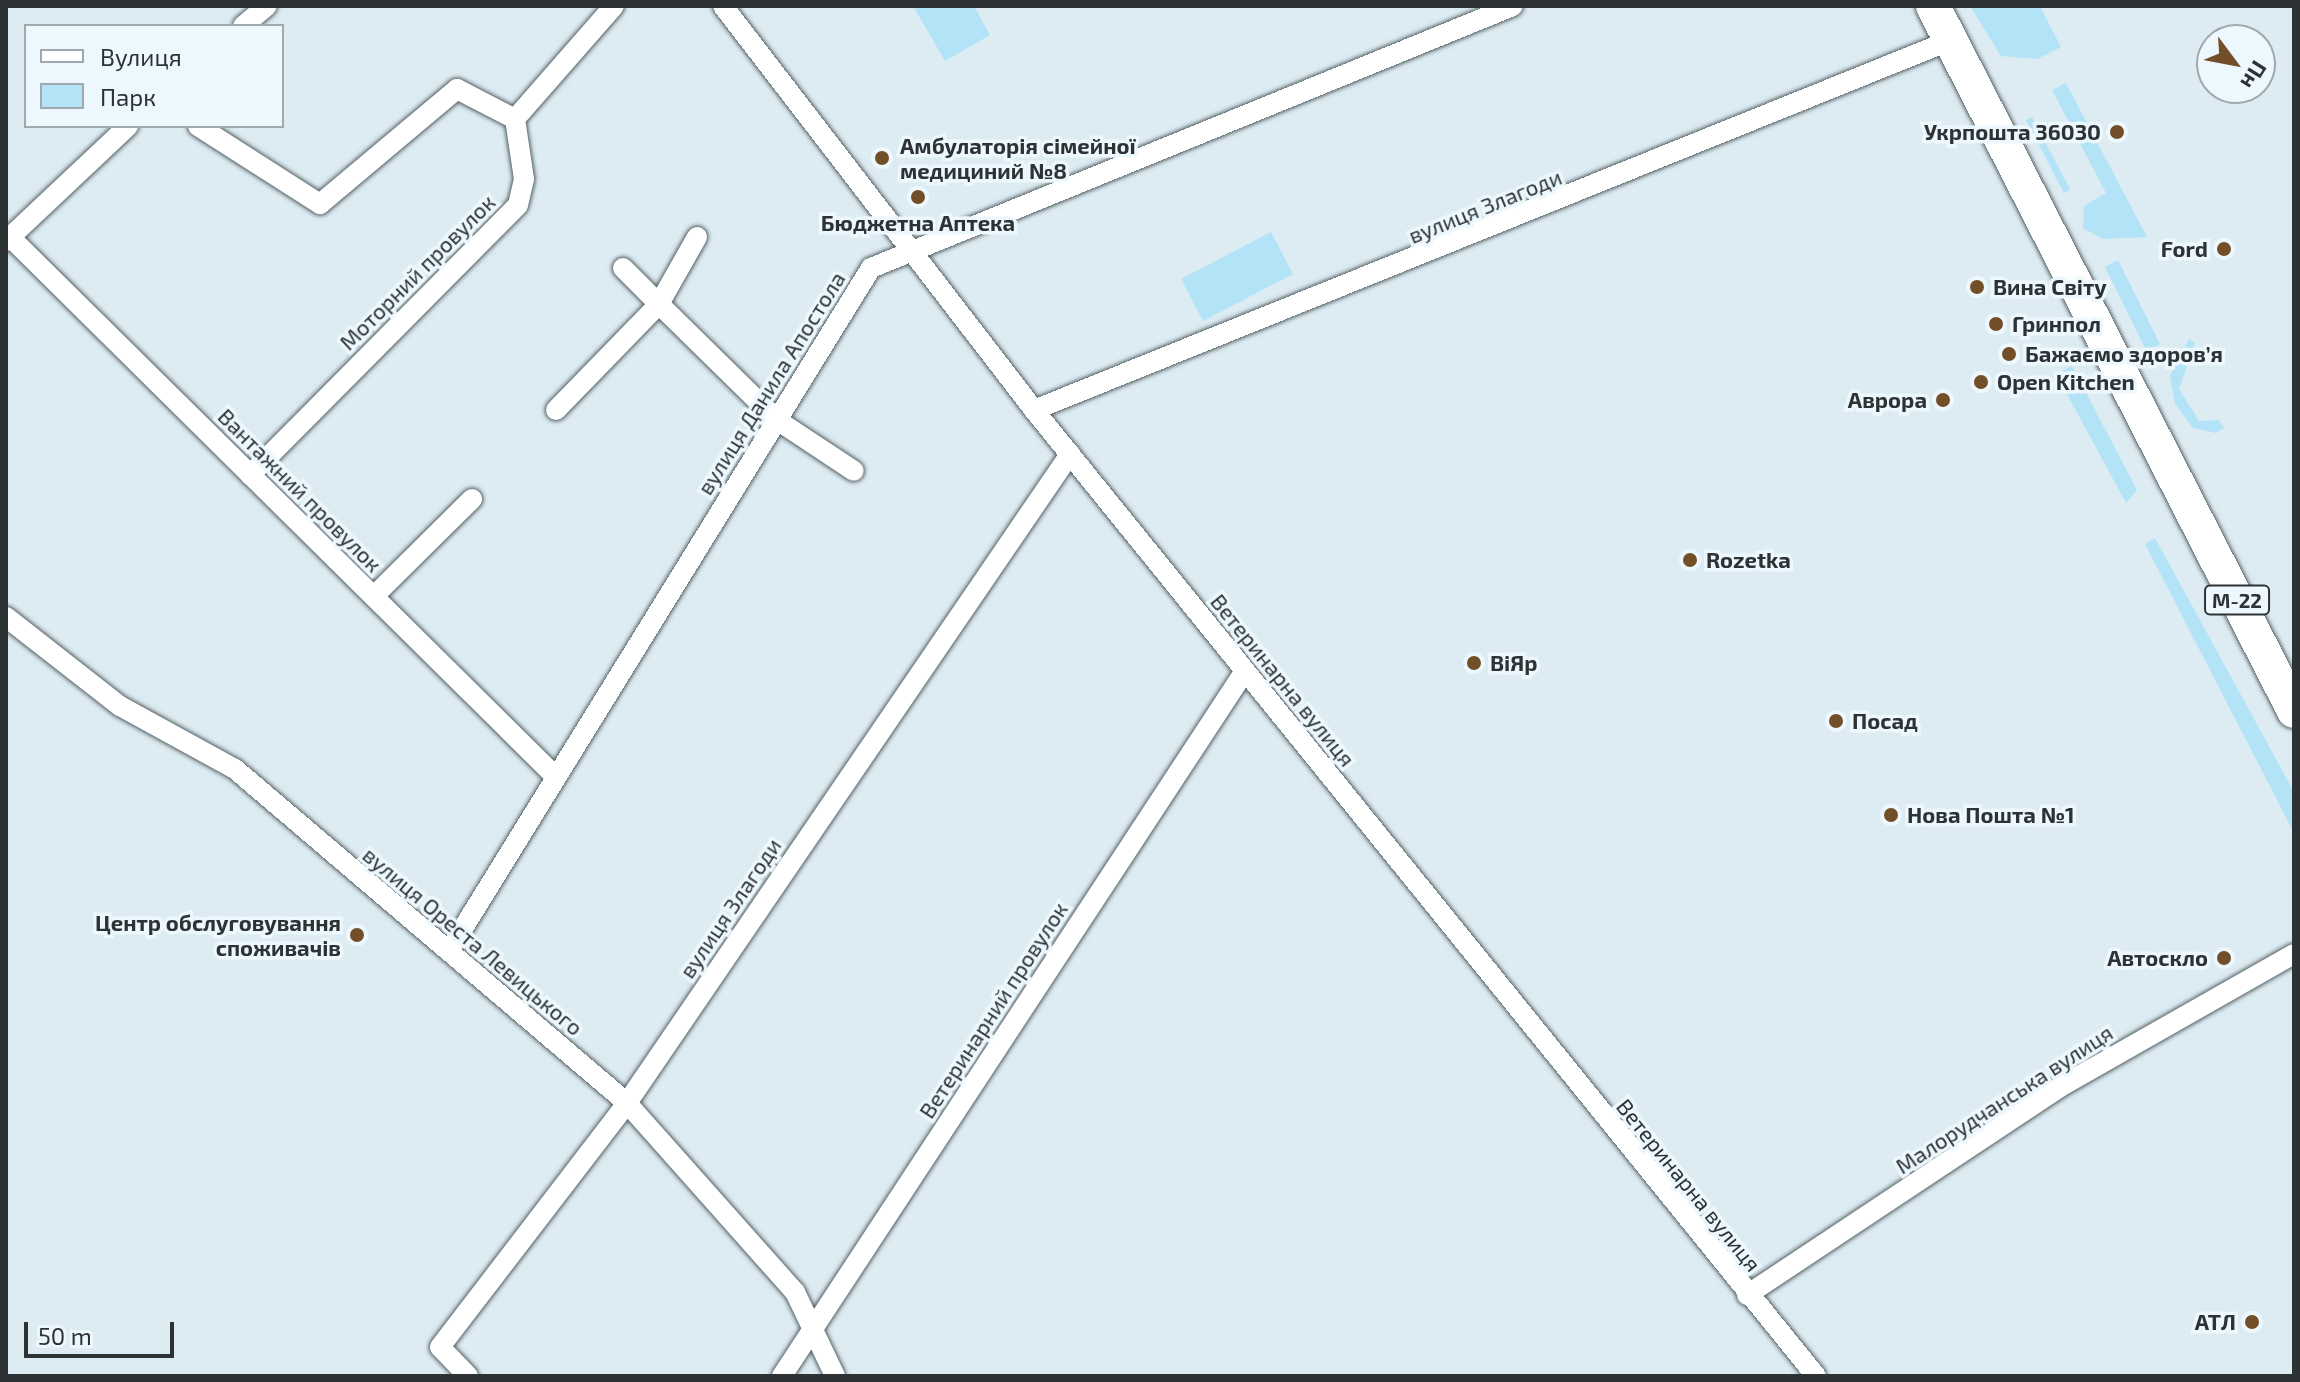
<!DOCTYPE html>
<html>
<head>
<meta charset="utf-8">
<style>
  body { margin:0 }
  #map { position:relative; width:2300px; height:1382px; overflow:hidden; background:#ddecf2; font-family:"Exo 2",sans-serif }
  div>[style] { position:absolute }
  .green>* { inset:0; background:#b3e3f6 }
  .roads { filter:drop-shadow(0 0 2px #546166) drop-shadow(0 0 2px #546166) }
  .minor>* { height:20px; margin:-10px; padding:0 10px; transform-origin:10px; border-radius:10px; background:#fff }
  .trunk>* { height:34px; margin:-17px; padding:0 17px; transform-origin:17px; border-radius:17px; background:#fff }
  .dots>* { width:22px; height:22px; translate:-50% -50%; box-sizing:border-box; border:4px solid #ecf8fd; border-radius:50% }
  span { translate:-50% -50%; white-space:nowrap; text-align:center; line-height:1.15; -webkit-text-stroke:7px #ecf8fd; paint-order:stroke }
  .shield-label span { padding:2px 6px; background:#ecf8fd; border:2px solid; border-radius:6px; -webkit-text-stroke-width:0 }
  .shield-label { font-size:20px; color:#2d3335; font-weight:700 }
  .poi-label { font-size:22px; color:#2d3335; font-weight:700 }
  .right { translate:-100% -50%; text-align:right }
  .left { translate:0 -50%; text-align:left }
  .street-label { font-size:22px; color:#2d3335 }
  .frame { position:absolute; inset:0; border:8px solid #2d3335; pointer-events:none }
  .legend { position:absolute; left:24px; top:24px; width:260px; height:104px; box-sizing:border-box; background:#ecf8fd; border:2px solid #a0a9ad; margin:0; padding:10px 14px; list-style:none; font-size:24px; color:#2d3335 }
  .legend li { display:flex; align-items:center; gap:16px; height:40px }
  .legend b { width:40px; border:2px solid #a0a9ad }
  .north { position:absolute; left:2196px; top:24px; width:80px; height:80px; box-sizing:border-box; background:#ecf8fd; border:2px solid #a0a9ad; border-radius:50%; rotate:122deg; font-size:22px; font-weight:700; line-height:32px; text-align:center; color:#2d3335 }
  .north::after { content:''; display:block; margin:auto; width:28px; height:36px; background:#734f29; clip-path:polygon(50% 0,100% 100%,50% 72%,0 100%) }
  .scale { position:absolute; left:24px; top:1322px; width:150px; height:36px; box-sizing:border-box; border:4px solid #2d3335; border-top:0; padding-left:10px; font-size:24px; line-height:28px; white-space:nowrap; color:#2d3335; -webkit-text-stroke:6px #ecf8fd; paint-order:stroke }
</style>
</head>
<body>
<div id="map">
  <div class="green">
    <div style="clip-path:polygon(913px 6px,974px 6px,990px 35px,945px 61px)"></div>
    <div style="clip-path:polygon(1970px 6px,2040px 6px,2061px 47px,2037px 59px,2001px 56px)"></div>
    <div style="clip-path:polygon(2066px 83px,2147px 237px,2102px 239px,2083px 228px,2084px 206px,2106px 193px,2052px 90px)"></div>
    <div style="clip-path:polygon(2032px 117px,2070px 189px,2064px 193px,2026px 120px)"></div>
    <div style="clip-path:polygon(1271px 232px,1293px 274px,1203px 321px,1181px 279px)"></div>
    <div style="clip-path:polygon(2118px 260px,2160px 344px,2147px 352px,2105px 267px)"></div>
    <div style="clip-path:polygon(2189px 339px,2195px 343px,2179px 389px,2199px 421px,2219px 420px,2224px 428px,2216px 433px,2193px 428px,2175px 404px,2170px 376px)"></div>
    <div style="clip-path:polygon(2072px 366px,2137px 490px,2126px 503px,2056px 374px)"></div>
    <div style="clip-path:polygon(2155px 538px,2294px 792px,2294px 833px,2145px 544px)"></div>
  </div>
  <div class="roads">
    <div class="minor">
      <div style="left:723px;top:6px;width:510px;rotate:52.41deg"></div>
      <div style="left:1034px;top:410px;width:1243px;rotate:51.01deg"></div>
      <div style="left:243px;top:26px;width:31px;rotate:-40deg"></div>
      <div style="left:198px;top:126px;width:145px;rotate:32.6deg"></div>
      <div style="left:320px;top:204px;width:179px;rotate:-40deg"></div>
      <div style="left:457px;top:89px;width:65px;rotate:27.3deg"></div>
      <div style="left:10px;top:237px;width:768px;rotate:44.68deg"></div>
      <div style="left:6px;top:241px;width:168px;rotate:-43.3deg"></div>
      <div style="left:623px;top:268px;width:51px;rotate:45deg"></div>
      <div style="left:659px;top:304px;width:77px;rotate:-60.4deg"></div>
      <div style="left:556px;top:410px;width:148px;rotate:-45.8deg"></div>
      <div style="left:659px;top:304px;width:165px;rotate:44.5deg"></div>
      <div style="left:777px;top:420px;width:92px;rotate:33.5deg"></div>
      <div style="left:1034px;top:410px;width:989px;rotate:-21.97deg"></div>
      <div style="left:250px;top:475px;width:380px;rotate:-45.2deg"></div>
      <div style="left:518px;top:205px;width:27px;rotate:-77deg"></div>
      <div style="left:524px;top:179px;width:61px;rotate:-98.5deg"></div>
      <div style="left:515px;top:119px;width:150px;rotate:-48.8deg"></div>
      <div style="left:374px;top:596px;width:138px;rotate:-44.7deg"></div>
      <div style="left:6px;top:617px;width:145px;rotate:38deg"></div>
      <div style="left:120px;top:706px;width:131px;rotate:28.7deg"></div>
      <div style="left:235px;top:769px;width:515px;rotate:40.43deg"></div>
      <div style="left:627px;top:1103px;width:253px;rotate:48.4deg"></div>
      <div style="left:795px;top:1292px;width:93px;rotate:64.5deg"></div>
      <div style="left:449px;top:951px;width:803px;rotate:-58.29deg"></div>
      <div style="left:871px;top:268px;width:693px;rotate:-22.2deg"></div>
      <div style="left:1747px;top:1295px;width:382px;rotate:-33.6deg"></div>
      <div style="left:2065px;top:1084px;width:263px;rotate:-29.6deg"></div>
      <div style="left:468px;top:1376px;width:40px;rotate:-134deg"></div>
      <div style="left:440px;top:1347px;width:307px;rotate:-52.5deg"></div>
      <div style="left:627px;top:1103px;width:786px;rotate:-55.68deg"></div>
      <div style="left:782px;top:1376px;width:843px;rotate:-56.71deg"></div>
    </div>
    <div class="trunk">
      <div style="left:1933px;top:6px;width:792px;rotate:62.88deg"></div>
    </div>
  </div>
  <div class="dots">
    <div style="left:2117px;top:132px;background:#734f29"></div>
    <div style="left:882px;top:158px;background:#734f29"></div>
    <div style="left:918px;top:197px;background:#734f29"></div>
    <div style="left:2224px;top:249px;background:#734f29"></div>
    <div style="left:1977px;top:287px;background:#734f29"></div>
    <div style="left:1996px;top:324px;background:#734f29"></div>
    <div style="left:2009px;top:354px;background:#734f29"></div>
    <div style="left:1981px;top:382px;background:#734f29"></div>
    <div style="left:1943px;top:400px;background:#734f29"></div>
    <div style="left:1690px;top:560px;background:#734f29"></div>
    <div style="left:1474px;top:663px;background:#734f29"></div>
    <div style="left:1836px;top:721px;background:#734f29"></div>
    <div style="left:1891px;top:815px;background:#734f29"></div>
    <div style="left:357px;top:935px;background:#734f29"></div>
    <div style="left:2224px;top:958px;background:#734f29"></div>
    <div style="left:2252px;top:1322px;background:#734f29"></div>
  </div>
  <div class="shield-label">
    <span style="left:2237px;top:600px">М-22</span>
  </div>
  <div class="poi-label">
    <span class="right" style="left:2101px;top:132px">Укрпошта 36030</span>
    <span class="left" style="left:900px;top:158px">Амбулаторія сімейної<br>медициний №8</span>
    <span style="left:918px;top:223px">Бюджетна Аптека</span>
    <span class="right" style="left:2208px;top:249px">Ford</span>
    <span class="left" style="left:1993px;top:287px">Вина Світу</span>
    <span class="left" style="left:2012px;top:324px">Гринпол</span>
    <span class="left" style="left:2025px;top:354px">Бажаємо здоровʼя</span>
    <span class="left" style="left:1997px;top:382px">Open Kitchen</span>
    <span class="right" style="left:1927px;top:400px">Аврора</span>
    <span class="left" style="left:1706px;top:560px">Rozetka</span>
    <span class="left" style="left:1490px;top:663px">ВіЯр</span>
    <span class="left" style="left:1852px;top:721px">Посад</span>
    <span class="left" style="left:1907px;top:815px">Нова Пошта №1</span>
    <span class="right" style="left:341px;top:935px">Центр обслуговування<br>споживачів</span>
    <span class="right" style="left:2208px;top:958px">Автоскло</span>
    <span class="right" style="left:2236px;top:1322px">АТЛ</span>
  </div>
  <div class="street-label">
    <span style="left:1485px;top:206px;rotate:-22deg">вулиця Злагоди</span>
    <span style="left:417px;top:272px;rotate:-45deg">Моторний провулок</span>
    <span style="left:771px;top:383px;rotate:-58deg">вулиця Данила Апостола</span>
    <span style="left:300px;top:490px;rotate:45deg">Вантажний провулок</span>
    <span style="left:1283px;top:680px;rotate:51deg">Ветеринарна вулиця</span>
    <span style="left:730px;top:908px;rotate:-56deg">вулиця Злагоди</span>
    <span style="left:473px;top:941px;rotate:40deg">вулиця Ореста Левицького</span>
    <span style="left:993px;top:1010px;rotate:-57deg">Ветеринарний провулок</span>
    <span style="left:2004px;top:1099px;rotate:-33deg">Малорудчанська вулиця</span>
    <span style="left:1689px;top:1185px;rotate:51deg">Ветеринарна вулиця</span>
  </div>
  <div class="frame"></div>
  <ul class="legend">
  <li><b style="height:10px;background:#fff"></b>Вулиця</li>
  <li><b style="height:22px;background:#b3e3f6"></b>Парк</li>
  </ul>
  <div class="north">Пн</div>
  <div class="scale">50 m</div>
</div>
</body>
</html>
